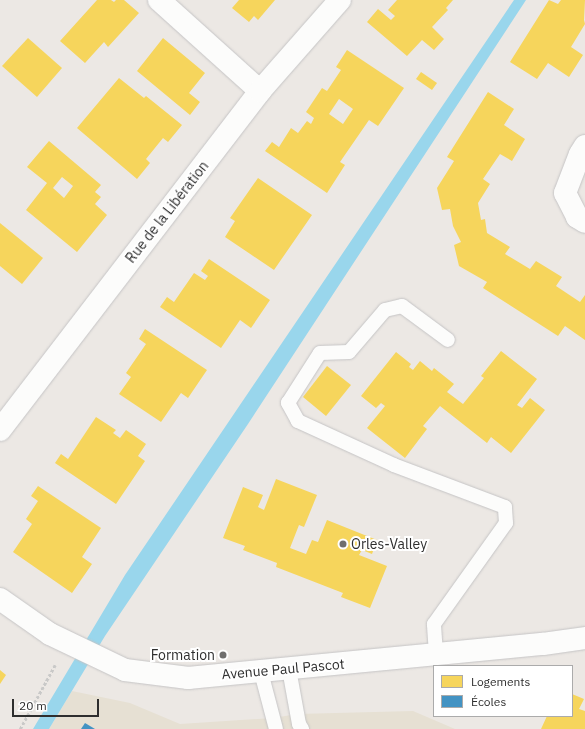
<!DOCTYPE html>
<html>
<head>
<meta charset="utf-8">
<style>
  body { margin:0 }
  #map { position:relative; width:585px; height:729px; overflow:hidden; background:#ece8e4; font-family:"IBM Plex Sans",sans-serif }
  div>[style] { position:absolute }
  .education>* { inset:0; background:#e6e0d3 }
  .water>* { inset:0; background:#99d6ec }
  .homes>* { inset:0; background:#f6d55c }
  .schools>* { inset:0; background:#4393c3 }
  .path>* { height:2.5px; margin-top:-1.25px; transform-origin:0; background:repeating-linear-gradient(90deg,#c9c9c8 0 3px,transparent 0 5px) }
  .roads { filter:drop-shadow(0 0 1px #c5c4c5) drop-shadow(0 0 1px #c5c4c5) }
  .lane>* { height:14px; margin:-7px; padding:0 7px; transform-origin:7px; border-radius:7px; background:#fcfcfb }
  .street>* { height:22px; margin:-11px; padding:0 11px; transform-origin:11px; border-radius:11px; background:#fcfcfb }
  .dots>* { width:11px; height:11px; translate:-50% -50%; box-sizing:border-box; border:2px solid #fff; border-radius:50% }
  span { translate:-50% -50%; white-space:nowrap; text-align:center; line-height:1.15; -webkit-text-stroke:4px #fff; paint-order:stroke }
  .street-label { font-size:14px; color:#2e2e2e }
  .poi-label { font-size:14px; color:#2e2e2e }
  .left { translate:0 -50%; text-align:left }
  .right { translate:-100% -50%; text-align:right }
  .legend { position:absolute; left:433px; top:665px; width:140px; height:52px; box-sizing:border-box; background:#fff; border:1px solid #ababab; margin:0; padding:5px 7px; list-style:none; font-size:12px; color:#2e2e2e }
  .legend li { display:flex; align-items:center; gap:8px; height:20px }
  .legend b { width:20px; border:1px solid #ababab }
  .scale { position:absolute; left:12px; top:699px; width:87px; height:18px; box-sizing:border-box; border:2px solid #2e2e2e; border-top:0; padding-left:5px; font-size:12px; line-height:14px; white-space:nowrap; color:#2e2e2e; -webkit-text-stroke:3px #fff; paint-order:stroke }
</style>
</head>
<body>
<div id="map">
  <div class="education">
    <div style="clip-path:polygon(72px 691px,130px 703px,180px 724px,273px 718px,297px 714px,413px 711px,455px 729px,49px 729px)"></div>
  </div>
  <div class="water">
    <div style="clip-path:polygon(514px 0,526px 0,248px 424px,105px 636px,49px 729px,33px 729px,125px 575px)"></div>
  </div>
  <div class="homes">
    <div style="clip-path:polygon(97px 0,111px 0,114px 2px,116px 0,124px 0,139px 13px,108px 47px,104px 42px,85px 63px,60px 41px)"></div>
    <div style="clip-path:polygon(239px 0,275px 0,258px 20px,254px 16px,249px 22px,232px 8px)"></div>
    <div style="clip-path:polygon(397px 0,453px 0,446px 8px,448px 10px,432px 27px,444px 39px,434px 50px,422px 40px,407px 56px,367px 22px,378px 9px,391px 20px,395px 16px,388px 10px)"></div>
    <div style="clip-path:polygon(549px 0,558px 4px,561px 0,585px 0,584px 20px,585px 24px,571px 47px,583px 55px,569px 77px,548px 63px,537px 79px,510px 62px)"></div>
    <div style="clip-path:polygon(28px 38px,62px 68px,37px 97px,2px 66px)"></div>
    <div style="clip-path:polygon(163px 38px,205px 73px,189px 93px,200px 102px,190px 115px,137px 71px)"></div>
    <div style="clip-path:polygon(evenodd,347px 50px,404px 88px,378px 126px,369px 120px,340px 162px,345px 165px,327px 193px,265px 151px,272px 142px,279px 147px,291px 128px,298px 133px,307px 121px,311px 124px,314px 118px,306px 112px,322px 88px,327px 91px,341px 70px,336px 67px,347px 50px,339px 99px,353px 109px,343px 124px,329px 114px,339px 99px)"></div>
    <div style="clip-path:polygon(421px 72px,437px 83px,432px 90px,416px 79px)"></div>
    <div style="clip-path:polygon(119px 78px,144px 98px,146px 96px,182px 125px,168px 142px,163px 138px,146px 159px,150px 163px,137px 179px,77px 128px)"></div>
    <div style="clip-path:polygon(488px 92px,514px 109px,504px 125px,525px 139px,512px 161px,500px 154px,483px 179px,490px 184px,478px 203px,481px 220px,485px 219px,487px 233px,510px 247px,505px 254px,530px 269px,536px 261px,562px 277px,556px 286px,580px 302px,585px 295px,585px 340px,565px 326px,558px 336px,483px 288px,487px 282px,459px 266px,454px 245px,461px 242px,453px 226px,450px 209px,442px 210px,437px 188px,454px 161px,447px 157px)"></div>
    <div style="clip-path:polygon(evenodd,49px 141px,101px 185px,95px 192px,101px 197px,95px 204px,107px 215px,77px 252px,26px 210px,47px 183px,27px 167px,49px 141px,62px 177px,73px 186px,64px 198px,53px 188px,62px 177px)"></div>
    <div style="clip-path:polygon(258px 178px,312px 215px,274px 270px,225px 237px,235px 221px,230px 218px)"></div>
    <div style="clip-path:polygon(0 223px,43px 258px,22px 284px,0 266px)"></div>
    <div style="clip-path:polygon(209px 259px,270px 300px,251px 328px,240px 320px,221px 348px,160px 307px,167px 297px,174px 302px,194px 273px,205px 280px,208px 276px,201px 271px)"></div>
    <div style="clip-path:polygon(145px 329px,207px 370px,188px 398px,181px 393px,161px 422px,119px 394px,131px 377px,126px 373px,146px 344px,139px 339px)"></div>
    <div style="clip-path:polygon(501px 351px,537px 379px,517px 405px,522px 408px,530px 398px,545px 410px,511px 453px,491px 437px,487px 443px,440px 406px,423px 426px,427px 429px,405px 458px,367px 428px,385px 406px,381px 403px,376px 408px,361px 396px,396px 352px,411px 364px,409px 367px,413px 370px,420px 361px,432px 371px,434px 368px,454px 384px,447px 392px,463px 404px,484px 378px,481px 376px)"></div>
    <div style="clip-path:polygon(327px 366px,351px 385px,326px 416px,303px 397px)"></div>
    <div style="clip-path:polygon(96px 417px,116px 430px,113px 433px,120px 438px,126px 430px,146px 444px,138px 456px,145px 461px,116px 504px,55px 463px,61px 454px,68px 459px)"></div>
    <div style="clip-path:polygon(276px 479px,317px 495px,304px 527px,299px 525px,290px 548px,306px 554px,312px 540px,318px 542px,327px 520px,377px 540px,372px 554px,362px 550px,359px 555px,387px 566px,370px 608px,341px 597px,343px 593px,276px 567px,277px 563px,243px 550px,245px 546px,223px 538px,243px 487px,263px 495px,258px 507px,264px 510px)"></div>
    <div style="clip-path:polygon(38px 486px,101px 528px,82px 557px,92px 564px,72px 593px,13px 552px,32px 524px,26px 519px,38px 501px,31px 496px)"></div>
    <div style="clip-path:polygon(0 670px,6px 675px,0 684px)"></div>
    <div style="clip-path:polygon(572px 694px,584px 699px,579px 709px,585px 711px,585px 729px,541px 729px,547px 716px,572px 716px)"></div>
  </div>
  <div class="schools">
    <div style="clip-path:polygon(85px 723px,95px 729px,81px 729px)"></div>
  </div>
  <div class="path">
    <div style="left:20px;top:729px;width:73px;rotate:-61.3deg"></div>
  </div>
  <div class="roads">
    <div class="lane">
      <div style="left:436px;top:654px;width:30px;rotate:-94deg"></div>
      <div style="left:434px;top:624px;width:124px;rotate:-54.5deg"></div>
      <div style="left:506px;top:523px;width:16px;rotate:-94deg"></div>
      <div style="left:505px;top:507px;width:119px;rotate:-159.3deg"></div>
      <div style="left:394px;top:465px;width:106px;rotate:-155.4deg"></div>
      <div style="left:298px;top:421px;width:21px;rotate:-119deg"></div>
      <div style="left:288px;top:403px;width:59px;rotate:-57.4deg"></div>
      <div style="left:320px;top:353px;width:29px;rotate:-2deg"></div>
      <div style="left:349px;top:352px;width:55px;rotate:-49.4deg"></div>
      <div style="left:385px;top:310px;width:17px;rotate:-13deg"></div>
      <div style="left:402px;top:306px;width:57px;rotate:36.5deg"></div>
      <div style="left:289px;top:669px;width:56px;rotate:79.7deg"></div>
      <div style="left:299px;top:724px;width:6px;rotate:59deg"></div>
      <div style="left:261px;top:672px;width:59px;rotate:75.3deg"></div>
    </div>
    <div class="street">
      <div style="left:159px;top:0;width:136px;rotate:42deg"></div>
      <div style="left:585px;top:146px;width:9px;rotate:122deg"></div>
      <div style="left:580px;top:154px;width:42px;rotate:111deg"></div>
      <div style="left:565px;top:193px;width:27px;rotate:63deg"></div>
      <div style="left:577px;top:217px;width:9px;rotate:32deg"></div>
      <div style="left:0;top:430px;width:427px;rotate:-52.5deg"></div>
      <div style="left:260px;top:91px;width:121px;rotate:-48.7deg"></div>
      <div style="left:0;top:599px;width:61px;rotate:35deg"></div>
      <div style="left:50px;top:634px;width:83px;rotate:25.6deg"></div>
      <div style="left:125px;top:670px;width:64px;rotate:7.2deg"></div>
      <div style="left:188px;top:678px;width:357px;rotate:-5.5deg"></div>
      <div style="left:543px;top:644px;width:42px;rotate:-8.1deg"></div>
    </div>
  </div>
  <div class="dots">
    <div style="left:343px;top:544px;background:#706f6e"></div>
    <div style="left:223px;top:655px;background:#706f6e"></div>
  </div>
  <div class="street-label">
    <span style="left:167px;top:212px;rotate:-52deg">Rue de la Libération</span>
    <span style="left:283px;top:669px;rotate:-5deg">Avenue Paul Pascot</span>
  </div>
  <div class="poi-label">
    <span class="left" style="left:351px;top:544px">Orles-Valley</span>
    <span class="right" style="left:215px;top:655px">Formation</span>
  </div>
  <ul class="legend">
  <li><b style="height:11px;background:#f6d55c"></b>Logements</li>
  <li><b style="height:11px;background:#4393c3"></b>Écoles</li>
  </ul>
  <div class="scale">20 m</div>
</div>
</body>
</html>
